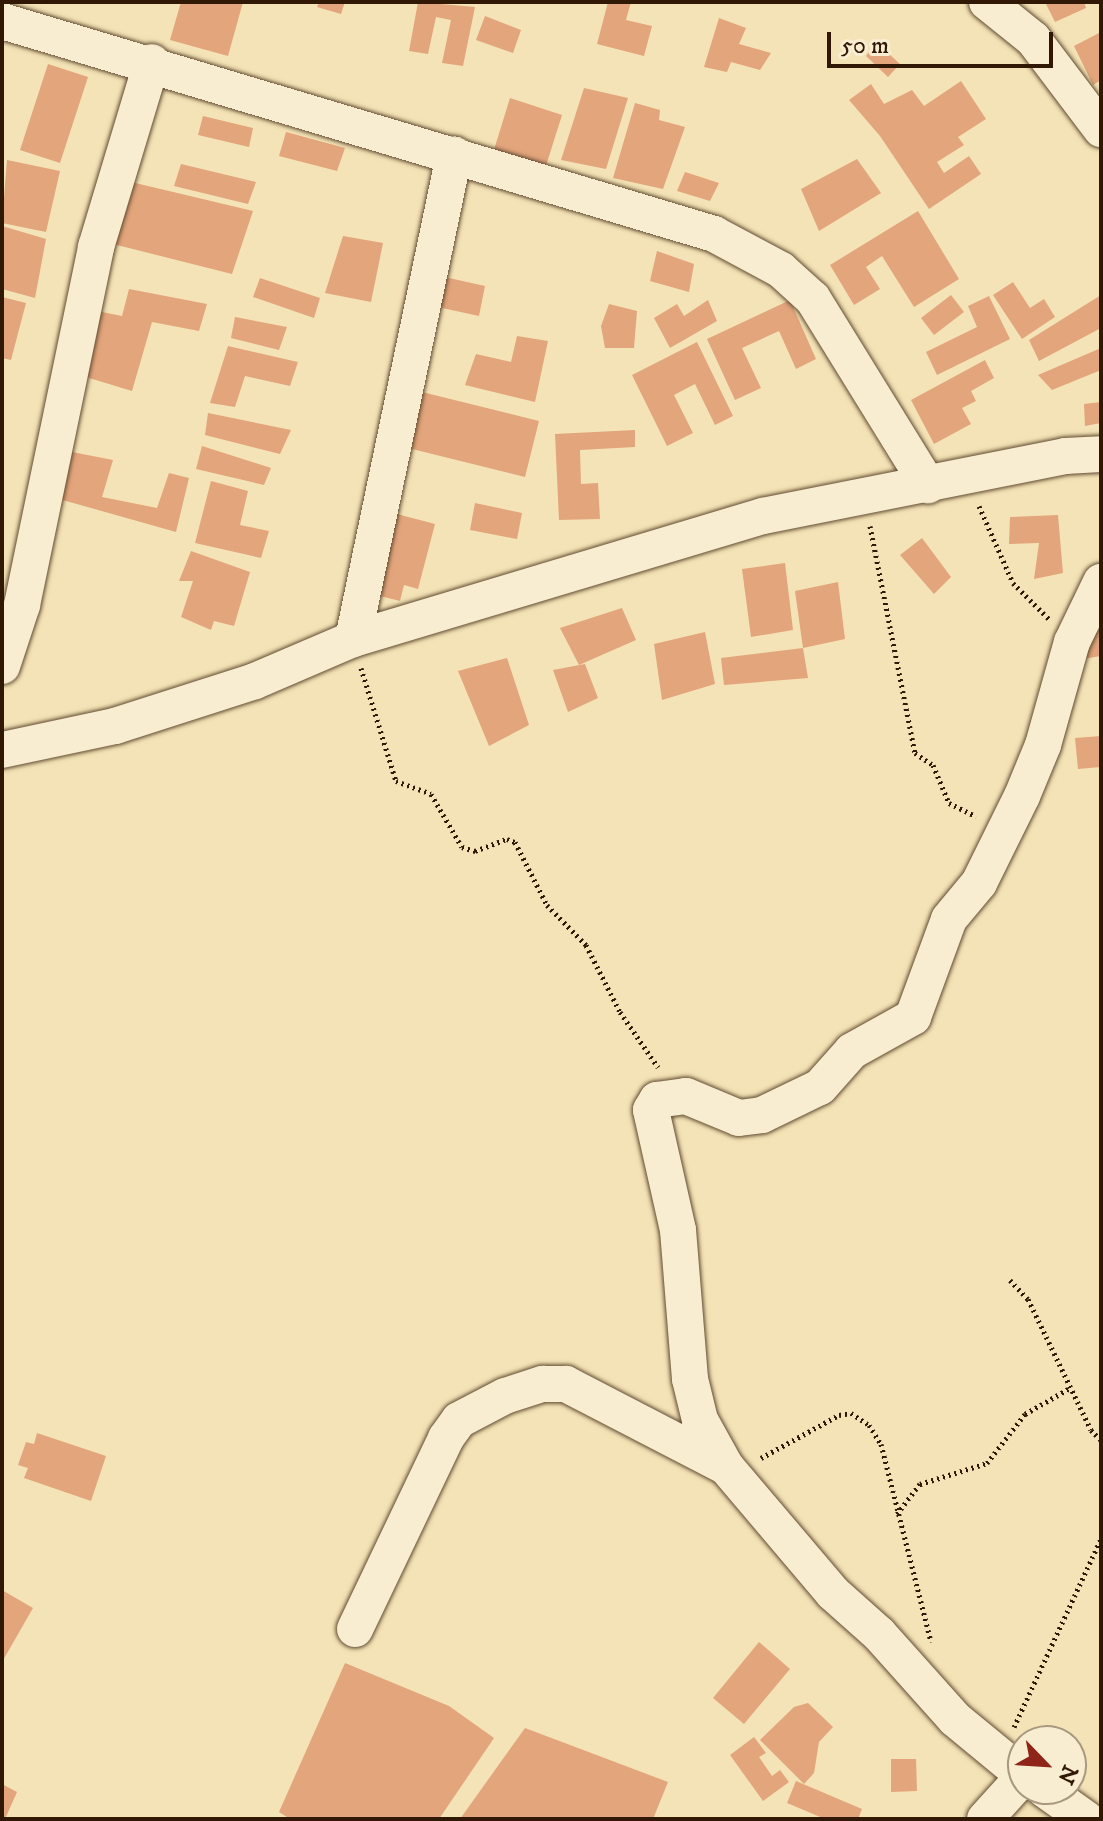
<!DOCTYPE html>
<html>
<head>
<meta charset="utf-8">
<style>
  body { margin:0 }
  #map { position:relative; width:1103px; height:1821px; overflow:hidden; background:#f4e3b6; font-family:"IM FELL DW Pica",serif }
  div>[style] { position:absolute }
  .building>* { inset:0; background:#e3a57c }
  .path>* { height:5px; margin-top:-2.5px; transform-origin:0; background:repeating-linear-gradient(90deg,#301805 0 2px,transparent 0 6px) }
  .roads { filter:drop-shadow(0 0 2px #614b31) drop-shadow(0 0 2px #614b31) }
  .minor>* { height:36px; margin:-18px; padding:0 18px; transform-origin:18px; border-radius:18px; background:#f8edd0 }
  span { translate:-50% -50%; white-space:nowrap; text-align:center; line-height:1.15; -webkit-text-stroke:8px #f8edd0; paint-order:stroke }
  .frame { position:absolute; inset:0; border:4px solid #301805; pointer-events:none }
  .north { position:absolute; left:1007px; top:1725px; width:80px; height:80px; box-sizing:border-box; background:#f8edd0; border:2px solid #a8987f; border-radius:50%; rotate:115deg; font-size:22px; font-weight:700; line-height:32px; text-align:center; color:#301805 }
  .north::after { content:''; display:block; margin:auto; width:28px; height:36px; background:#8f2418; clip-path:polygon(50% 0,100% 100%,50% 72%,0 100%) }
  .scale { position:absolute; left:827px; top:32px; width:226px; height:36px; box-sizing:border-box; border:4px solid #301805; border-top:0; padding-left:10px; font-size:24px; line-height:28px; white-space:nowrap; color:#301805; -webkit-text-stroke:6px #f8edd0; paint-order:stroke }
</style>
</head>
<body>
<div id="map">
  <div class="building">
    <div style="clip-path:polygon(181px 2px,243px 2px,228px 56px,170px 40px)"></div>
    <div style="clip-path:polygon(319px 2px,345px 2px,341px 14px,317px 7px)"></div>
    <div style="clip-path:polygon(418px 2px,475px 7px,463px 66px,442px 63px,451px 20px,436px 17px,428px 54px,409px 51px)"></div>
    <div style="clip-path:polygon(608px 2px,631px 2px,626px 20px,652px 26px,644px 56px,597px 44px)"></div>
    <div style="clip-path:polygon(1045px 2px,1084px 2px,1086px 8px,1055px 22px)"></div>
    <div style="clip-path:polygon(485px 16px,521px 30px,513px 53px,476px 40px)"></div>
    <div style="clip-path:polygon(719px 18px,746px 28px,739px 44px,771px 53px,760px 70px,731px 62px,727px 72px,704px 67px)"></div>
    <div style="clip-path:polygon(1101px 32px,1101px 80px,1093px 85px,1074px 46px)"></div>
    <div style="clip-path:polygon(876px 42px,900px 64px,888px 77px,866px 56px)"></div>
    <div style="clip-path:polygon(48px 64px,88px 77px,60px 163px,20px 150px)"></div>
    <div style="clip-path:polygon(961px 81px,986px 119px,958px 137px,964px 145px,937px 162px,944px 173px,969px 156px,981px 174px,929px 209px,880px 136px,849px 100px,871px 84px,884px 104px,912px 90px,924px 106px)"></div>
    <div style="clip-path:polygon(584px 88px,628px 98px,606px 169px,561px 160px)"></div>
    <div style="clip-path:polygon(510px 98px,562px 115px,545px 169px,493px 153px)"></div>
    <div style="clip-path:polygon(635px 103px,660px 110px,659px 120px,685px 127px,663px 189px,613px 178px)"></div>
    <div style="clip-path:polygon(203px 116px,253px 128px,249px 147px,198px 135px)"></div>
    <div style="clip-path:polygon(286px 132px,345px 148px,337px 171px,279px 156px)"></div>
    <div style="clip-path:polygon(857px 159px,881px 193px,819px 231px,801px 189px)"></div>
    <div style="clip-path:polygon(7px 160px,60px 171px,46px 232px,2px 223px)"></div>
    <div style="clip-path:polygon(181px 164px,256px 182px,248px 204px,174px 186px)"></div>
    <div style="clip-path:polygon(685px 172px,719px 183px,710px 201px,677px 191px)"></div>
    <div style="clip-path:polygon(127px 181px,253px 211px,232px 274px,109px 243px)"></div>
    <div style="clip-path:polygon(918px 211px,959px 279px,914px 307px,882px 256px,866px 267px,880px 289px,854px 305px,830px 265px)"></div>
    <div style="clip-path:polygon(2px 226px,46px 239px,35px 298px,2px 289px)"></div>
    <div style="clip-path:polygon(343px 236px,383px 243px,371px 302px,325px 293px)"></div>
    <div style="clip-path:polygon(657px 251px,694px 264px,689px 292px,650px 281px)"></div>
    <div style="clip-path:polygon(440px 276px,485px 286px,479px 316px,433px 306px)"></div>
    <div style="clip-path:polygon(260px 278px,320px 298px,314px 318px,253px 297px)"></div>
    <div style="clip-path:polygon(1013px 282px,1030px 308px,1044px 299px,1055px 317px,1022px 339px,993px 295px)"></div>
    <div style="clip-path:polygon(129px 289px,207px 304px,199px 331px,152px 322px,132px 391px,76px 374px,97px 311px,122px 316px)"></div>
    <div style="clip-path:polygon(951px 295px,964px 312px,934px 335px,921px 318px)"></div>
    <div style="clip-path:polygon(1101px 295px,1101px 328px,1039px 361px,1029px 340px)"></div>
    <div style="clip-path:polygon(989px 296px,1010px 339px,937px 375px,926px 352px,977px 327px,968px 306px)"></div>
    <div style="clip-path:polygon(2px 297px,26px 303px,11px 360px,2px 358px)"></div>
    <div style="clip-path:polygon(708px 300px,717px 321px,670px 348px,654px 318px,677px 304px,684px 316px)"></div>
    <div style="clip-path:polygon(790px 300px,816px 359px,796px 369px,779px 331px,742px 348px,761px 388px,735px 400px,707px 339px)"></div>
    <div style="clip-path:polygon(609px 304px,637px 311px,634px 348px,605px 348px,601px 326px)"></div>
    <div style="clip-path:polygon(235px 317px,287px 327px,279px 350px,231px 338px)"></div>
    <div style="clip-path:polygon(517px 336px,548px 341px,535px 402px,465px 385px,476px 354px,511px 362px)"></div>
    <div style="clip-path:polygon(697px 342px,733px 416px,715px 425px,695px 384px,674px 395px,693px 433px,667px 446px,632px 375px)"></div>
    <div style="clip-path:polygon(228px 346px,298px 362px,290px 386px,245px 376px,235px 407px,210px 403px)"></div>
    <div style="clip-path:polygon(1101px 348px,1101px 370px,1052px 390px,1038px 375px)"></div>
    <div style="clip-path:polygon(985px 360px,994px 378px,971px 391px,976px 401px,962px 408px,971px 424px,934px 444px,911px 400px)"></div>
    <div style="clip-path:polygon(418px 391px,539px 421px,525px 477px,404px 447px)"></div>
    <div style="clip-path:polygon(1101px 402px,1101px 423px,1085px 426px,1084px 404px)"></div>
    <div style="clip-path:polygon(208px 413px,291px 430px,280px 454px,205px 435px)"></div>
    <div style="clip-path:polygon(635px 430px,635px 447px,580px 450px,581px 484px,598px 483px,600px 519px,559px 520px,555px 434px)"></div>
    <div style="clip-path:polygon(202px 446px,271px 468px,264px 485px,196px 469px)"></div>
    <div style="clip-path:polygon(67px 451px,113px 460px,102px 497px,157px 508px,169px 473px,189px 478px,176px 532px,52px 497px)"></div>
    <div style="clip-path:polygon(211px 481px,248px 491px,240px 525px,269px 531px,261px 558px,195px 543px)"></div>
    <div style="clip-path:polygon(475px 503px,522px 513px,517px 539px,470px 530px)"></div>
    <div style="clip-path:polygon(393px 513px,435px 524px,418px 589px,404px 585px,400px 601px,372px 594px)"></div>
    <div style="clip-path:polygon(1058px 515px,1063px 573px,1034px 579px,1039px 543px,1009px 544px,1010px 517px)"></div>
    <div style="clip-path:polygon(922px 538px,951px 577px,934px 594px,900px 555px)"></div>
    <div style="clip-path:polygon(191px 551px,250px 572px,234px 626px,214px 621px,211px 630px,181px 617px,193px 581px,179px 581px)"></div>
    <div style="clip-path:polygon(785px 563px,793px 630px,751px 637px,742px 569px)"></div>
    <div style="clip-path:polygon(838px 582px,845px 639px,803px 648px,795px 591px)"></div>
    <div style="clip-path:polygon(622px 608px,636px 640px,579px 665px,560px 628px)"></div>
    <div style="clip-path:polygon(1101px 630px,1101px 656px,1071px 661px,1066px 637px)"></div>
    <div style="clip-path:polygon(705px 632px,715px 684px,662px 700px,654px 644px)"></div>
    <div style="clip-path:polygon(803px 648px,808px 678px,724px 685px,721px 658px)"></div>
    <div style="clip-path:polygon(507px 658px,529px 725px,489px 746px,458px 671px)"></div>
    <div style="clip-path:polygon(585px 664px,598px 698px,568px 712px,553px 670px)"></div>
    <div style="clip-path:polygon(1101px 736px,1101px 767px,1078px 769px,1075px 738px)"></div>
    <div style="clip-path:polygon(37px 1433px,106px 1456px,91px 1501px,24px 1478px,28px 1468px,18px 1465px,26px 1442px,34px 1444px)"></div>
    <div style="clip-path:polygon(2px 1590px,33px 1608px,2px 1662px,4px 1613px)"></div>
    <div style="clip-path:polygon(759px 1642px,790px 1669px,744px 1724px,713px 1698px)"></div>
    <div style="clip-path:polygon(345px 1663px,449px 1706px,494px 1738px,439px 1819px,290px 1819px,279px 1812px)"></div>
    <div style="clip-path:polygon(808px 1703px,833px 1727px,819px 1742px,814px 1773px,804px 1784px,760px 1740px,794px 1707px)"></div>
    <div style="clip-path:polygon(525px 1728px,668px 1782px,653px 1819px,460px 1819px)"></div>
    <div style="clip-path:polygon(754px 1737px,766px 1753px,759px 1757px,772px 1776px,780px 1770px,789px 1782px,763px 1801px,730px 1755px)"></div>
    <div style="clip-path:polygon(891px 1759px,916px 1759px,917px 1791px,891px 1792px)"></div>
    <div style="clip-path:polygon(796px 1781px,862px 1809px,858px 1819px,825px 1819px,787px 1803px)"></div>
    <div style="clip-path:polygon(2px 1784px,17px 1792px,5px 1819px,2px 1819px)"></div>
  </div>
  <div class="path">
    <div style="left:979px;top:506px;width:84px;rotate:66.2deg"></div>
    <div style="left:1013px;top:583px;width:51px;rotate:45deg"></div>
    <div style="left:870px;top:526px;width:231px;rotate:78.8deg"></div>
    <div style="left:915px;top:753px;width:22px;rotate:34deg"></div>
    <div style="left:933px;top:765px;width:41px;rotate:67.2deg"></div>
    <div style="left:949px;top:803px;width:30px;rotate:26deg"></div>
    <div style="left:361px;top:668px;width:118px;rotate:72.8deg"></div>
    <div style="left:396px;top:781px;width:37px;rotate:20deg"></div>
    <div style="left:431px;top:794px;width:61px;rotate:59.7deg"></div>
    <div style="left:462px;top:847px;width:14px;rotate:17deg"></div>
    <div style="left:475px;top:851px;width:34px;rotate:-21deg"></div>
    <div style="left:507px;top:839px;width:9px;rotate:21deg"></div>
    <div style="left:515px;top:842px;width:71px;rotate:63.1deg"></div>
    <div style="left:547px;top:905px;width:56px;rotate:45.7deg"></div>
    <div style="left:586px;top:945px;width:75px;rotate:63.1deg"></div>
    <div style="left:620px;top:1012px;width:67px;rotate:55.4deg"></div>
    <div style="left:1010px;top:1280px;width:26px;rotate:47deg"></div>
    <div style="left:1028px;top:1299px;width:145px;rotate:64.3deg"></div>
    <div style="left:1091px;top:1430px;width:14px;rotate:45deg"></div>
    <div style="left:761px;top:1458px;width:89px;rotate:-28.9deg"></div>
    <div style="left:839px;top:1415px;width:12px;rotate:-9deg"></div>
    <div style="left:851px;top:1413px;width:22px;rotate:34deg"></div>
    <div style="left:869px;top:1425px;width:22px;rotate:58deg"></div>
    <div style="left:881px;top:1444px;width:204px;rotate:75.8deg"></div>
    <div style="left:897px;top:1514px;width:38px;rotate:-53deg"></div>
    <div style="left:920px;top:1484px;width:70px;rotate:-17.4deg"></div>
    <div style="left:987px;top:1463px;width:62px;rotate:-52.2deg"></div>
    <div style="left:1025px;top:1414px;width:52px;rotate:-30deg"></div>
    <div style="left:1014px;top:1727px;width:207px;rotate:-65.2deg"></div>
  </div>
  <div class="roads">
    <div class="minor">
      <div style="left:987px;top:2px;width:59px;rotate:38.8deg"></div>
      <div style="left:1033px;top:39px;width:113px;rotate:52.9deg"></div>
      <div style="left:2px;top:21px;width:743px;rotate:16.65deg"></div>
      <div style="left:714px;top:234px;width:76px;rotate:28.2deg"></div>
      <div style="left:781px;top:270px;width:43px;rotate:42.2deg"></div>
      <div style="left:813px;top:299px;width:219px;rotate:58.3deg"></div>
      <div style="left:353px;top:639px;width:495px;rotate:-78.2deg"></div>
      <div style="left:2px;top:666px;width:64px;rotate:-71.8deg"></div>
      <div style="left:22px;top:605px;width:366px;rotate:-78.3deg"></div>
      <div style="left:96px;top:247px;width:193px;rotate:-73.2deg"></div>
      <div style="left:2px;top:750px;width:116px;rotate:-12deg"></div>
      <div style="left:115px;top:726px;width:147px;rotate:-17.8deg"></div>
      <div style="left:255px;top:681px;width:107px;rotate:-23.2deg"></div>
      <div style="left:353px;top:639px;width:428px;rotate:-16.7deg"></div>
      <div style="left:763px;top:516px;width:308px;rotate:-11.2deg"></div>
      <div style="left:1065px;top:456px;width:36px;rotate:-3deg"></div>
      <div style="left:355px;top:1629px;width:212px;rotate:-64.5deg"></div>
      <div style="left:446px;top:1438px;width:22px;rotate:-54deg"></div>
      <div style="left:459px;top:1420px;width:52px;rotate:-27.6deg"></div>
      <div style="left:505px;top:1396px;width:40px;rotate:-18deg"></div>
      <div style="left:543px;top:1384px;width:23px"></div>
      <div style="left:566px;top:1384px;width:180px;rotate:27.4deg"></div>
      <div style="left:1023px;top:1775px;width:88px;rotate:-140.5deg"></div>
      <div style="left:955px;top:1719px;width:114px;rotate:-131.8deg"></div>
      <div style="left:879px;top:1634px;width:62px;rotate:-138.3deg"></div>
      <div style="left:833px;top:1593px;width:165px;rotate:-130.3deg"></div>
      <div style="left:726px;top:1467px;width:54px;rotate:-119deg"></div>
      <div style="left:700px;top:1420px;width:42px;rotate:-103.7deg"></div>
      <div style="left:690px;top:1379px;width:149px;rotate:-94.6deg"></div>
      <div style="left:678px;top:1230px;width:123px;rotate:-102.7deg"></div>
      <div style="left:651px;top:1110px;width:12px;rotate:-59deg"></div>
      <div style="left:657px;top:1100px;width:29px;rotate:-8deg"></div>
      <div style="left:686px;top:1096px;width:57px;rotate:22.5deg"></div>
      <div style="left:739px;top:1118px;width:23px;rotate:-7deg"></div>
      <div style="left:762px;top:1115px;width:64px;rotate:-25.8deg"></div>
      <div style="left:820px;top:1087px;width:48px;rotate:-48.4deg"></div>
      <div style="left:852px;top:1051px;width:70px;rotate:-29.1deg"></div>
      <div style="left:913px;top:1017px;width:104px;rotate:-69.8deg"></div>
      <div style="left:949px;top:919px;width:47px;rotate:-50.2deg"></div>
      <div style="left:979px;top:883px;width:97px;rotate:-63.7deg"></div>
      <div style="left:1022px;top:796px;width:55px;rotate:-67.6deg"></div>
      <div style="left:1043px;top:745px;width:107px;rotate:-74.3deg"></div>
      <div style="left:1072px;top:642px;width:67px;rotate:-64.2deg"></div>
      <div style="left:1044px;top:1789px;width:52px;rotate:35.5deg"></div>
      <div style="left:985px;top:1819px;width:57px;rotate:-47.9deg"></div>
    </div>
  </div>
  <div class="frame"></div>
  <div class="north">N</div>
  <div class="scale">50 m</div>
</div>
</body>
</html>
